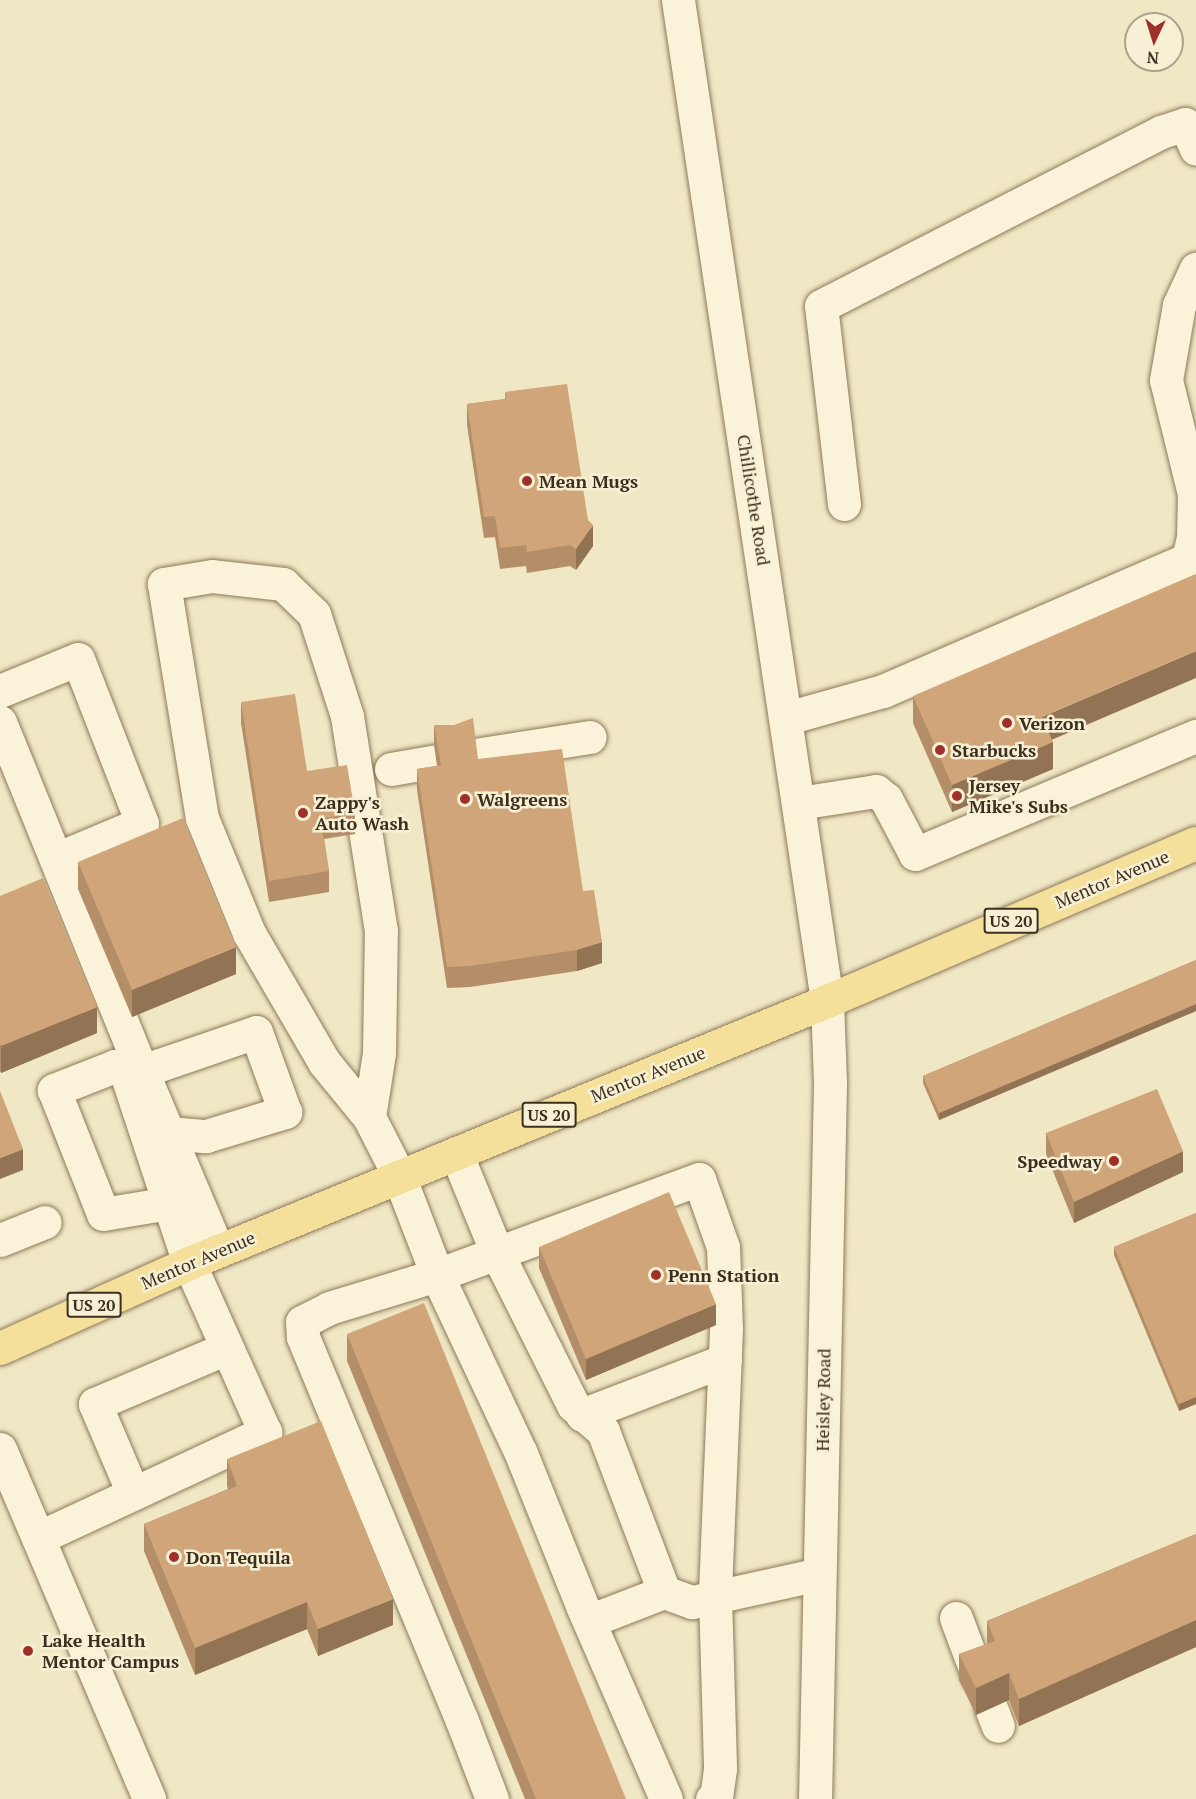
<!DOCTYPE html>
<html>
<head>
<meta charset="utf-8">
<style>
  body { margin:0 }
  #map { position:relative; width:1196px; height:1799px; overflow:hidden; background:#f0e7c5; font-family:"PT Serif",serif }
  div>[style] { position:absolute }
  .roads { filter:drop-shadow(0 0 2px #8c795a) drop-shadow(0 0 2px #8c795a) }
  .minor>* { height:33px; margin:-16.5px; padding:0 16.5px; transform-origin:16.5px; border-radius:16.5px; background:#faf3d9 }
  .major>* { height:33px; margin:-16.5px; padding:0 16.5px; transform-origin:16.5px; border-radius:16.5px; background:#f5e09b }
  .wall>* { inset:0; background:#b38e68 }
  .shaded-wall>* { inset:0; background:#927455 }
  .building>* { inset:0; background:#d0a579 }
  .dots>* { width:16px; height:16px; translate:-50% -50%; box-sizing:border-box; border:3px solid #f7f0d5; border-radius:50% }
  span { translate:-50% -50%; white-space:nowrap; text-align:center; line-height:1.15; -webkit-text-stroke:5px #f7f0d5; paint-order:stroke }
  .shield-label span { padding:2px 4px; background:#f7f0d5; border:2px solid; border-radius:4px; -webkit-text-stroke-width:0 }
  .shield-label { font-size:16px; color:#3c2f1e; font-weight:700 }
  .poi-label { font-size:18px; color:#3c2f1e; font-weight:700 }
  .left { translate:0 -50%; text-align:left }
  .right { translate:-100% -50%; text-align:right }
  .street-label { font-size:18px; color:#3c2f1e }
  .north { position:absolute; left:1124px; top:12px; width:60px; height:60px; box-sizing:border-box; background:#f7f0d5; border:2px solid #aca38c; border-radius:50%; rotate:184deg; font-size:16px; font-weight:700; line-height:24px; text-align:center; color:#3c2f1e }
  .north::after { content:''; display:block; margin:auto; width:21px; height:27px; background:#9e3027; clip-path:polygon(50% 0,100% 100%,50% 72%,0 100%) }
</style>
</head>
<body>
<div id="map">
  <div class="roads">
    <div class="minor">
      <div style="left:678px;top:0;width:1012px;rotate:81.53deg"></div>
      <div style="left:827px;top:1001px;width:83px;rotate:87.9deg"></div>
      <div style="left:830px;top:1084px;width:715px;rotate:91.2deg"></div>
      <div style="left:844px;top:504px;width:199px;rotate:-96.6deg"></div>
      <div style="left:821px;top:306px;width:382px;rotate:-27.1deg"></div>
      <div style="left:1161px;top:132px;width:25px;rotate:-18deg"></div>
      <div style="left:1185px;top:124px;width:27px;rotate:66deg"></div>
      <div style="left:0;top:691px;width:84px;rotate:-22.3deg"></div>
      <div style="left:78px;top:659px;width:176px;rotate:68.7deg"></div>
      <div style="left:142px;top:823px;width:93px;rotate:157.3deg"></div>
      <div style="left:787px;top:718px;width:100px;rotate:-15.7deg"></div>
      <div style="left:883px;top:691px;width:332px;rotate:-23.4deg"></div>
      <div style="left:1188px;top:559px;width:22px;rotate:-77deg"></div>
      <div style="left:1193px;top:538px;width:44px;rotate:-88.7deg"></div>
      <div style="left:1194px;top:494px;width:117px;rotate:-103.8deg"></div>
      <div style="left:1166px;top:380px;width:76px;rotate:-80.2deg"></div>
      <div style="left:1179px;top:305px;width:40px;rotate:-65deg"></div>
      <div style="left:0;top:722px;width:377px;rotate:67.9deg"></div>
      <div style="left:475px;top:755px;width:116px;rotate:-8.9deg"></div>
      <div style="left:391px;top:769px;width:47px;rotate:-9.9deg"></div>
      <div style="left:799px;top:803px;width:78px;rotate:-8.9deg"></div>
      <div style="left:876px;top:791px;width:13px;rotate:39deg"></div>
      <div style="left:886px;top:799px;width:62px;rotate:62.2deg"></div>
      <div style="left:915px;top:854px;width:305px;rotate:-22.8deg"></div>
      <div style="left:369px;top:1117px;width:65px;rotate:-81.1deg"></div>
      <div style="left:379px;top:1053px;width:122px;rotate:-89.1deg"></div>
      <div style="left:381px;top:931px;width:218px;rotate:-99deg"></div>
      <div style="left:347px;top:716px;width:107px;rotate:-107.9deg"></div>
      <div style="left:314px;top:614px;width:43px;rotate:-135.9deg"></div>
      <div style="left:283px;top:584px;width:71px;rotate:-173.6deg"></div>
      <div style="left:212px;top:576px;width:49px;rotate:170.5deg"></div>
      <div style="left:164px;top:584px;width:237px;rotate:80.8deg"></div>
      <div style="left:202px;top:818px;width:124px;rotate:67.8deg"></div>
      <div style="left:249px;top:933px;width:149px;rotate:59.8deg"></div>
      <div style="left:324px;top:1062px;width:71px;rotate:50.7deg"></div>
      <div style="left:369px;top:1117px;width:66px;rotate:63deg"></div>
      <div style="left:399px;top:1176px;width:106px;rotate:69deg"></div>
      <div style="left:437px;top:1275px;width:195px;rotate:64.8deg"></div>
      <div style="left:520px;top:1451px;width:169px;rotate:68.1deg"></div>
      <div style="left:583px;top:1608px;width:208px;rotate:66.5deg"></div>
      <div style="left:168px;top:1133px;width:38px;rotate:5deg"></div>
      <div style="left:206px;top:1136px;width:83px;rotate:-16.9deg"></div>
      <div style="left:285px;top:1112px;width:85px;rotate:-109.9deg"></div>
      <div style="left:256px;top:1032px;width:120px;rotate:161.1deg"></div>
      <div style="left:142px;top:1071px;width:195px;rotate:67.1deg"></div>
      <div style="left:456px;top:1153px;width:108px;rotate:67.7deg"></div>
      <div style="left:497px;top:1253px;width:170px;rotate:63.4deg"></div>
      <div style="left:573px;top:1405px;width:40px;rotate:41deg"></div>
      <div style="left:603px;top:1431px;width:172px;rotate:69.2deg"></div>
      <div style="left:664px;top:1592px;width:30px;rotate:20deg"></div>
      <div style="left:692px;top:1602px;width:130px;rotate:-12.4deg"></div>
      <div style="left:0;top:1240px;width:48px;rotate:-21.8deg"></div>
      <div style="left:582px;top:1415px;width:153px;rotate:-21deg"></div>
      <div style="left:0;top:1449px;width:380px;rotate:66.9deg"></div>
      <div style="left:133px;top:1493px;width:97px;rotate:-113.1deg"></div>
      <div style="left:95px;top:1404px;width:143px;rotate:-23deg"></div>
      <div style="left:38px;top:1538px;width:251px;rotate:-25deg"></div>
      <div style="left:265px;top:1432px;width:185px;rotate:-114.2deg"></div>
      <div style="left:189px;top:1263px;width:63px;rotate:-108.4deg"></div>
      <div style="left:169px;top:1203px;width:140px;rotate:-108.3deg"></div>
      <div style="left:125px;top:1070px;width:11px;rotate:-158deg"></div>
      <div style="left:115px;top:1066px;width:66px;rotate:158.5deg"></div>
      <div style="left:54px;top:1090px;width:133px;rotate:68.4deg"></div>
      <div style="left:103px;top:1214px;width:67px;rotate:-9.5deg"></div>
      <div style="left:956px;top:1618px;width:60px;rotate:69.4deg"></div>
      <div style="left:589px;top:1621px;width:80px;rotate:-21.1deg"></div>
      <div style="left:991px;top:1708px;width:19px;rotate:69deg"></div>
      <div style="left:492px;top:1799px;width:84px;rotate:-111deg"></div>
      <div style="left:462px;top:1721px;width:416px;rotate:-112.5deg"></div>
      <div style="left:303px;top:1337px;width:15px;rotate:-94deg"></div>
      <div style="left:302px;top:1322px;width:30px;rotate:-27deg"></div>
      <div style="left:329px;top:1308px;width:113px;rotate:-17deg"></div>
      <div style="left:437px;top:1275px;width:279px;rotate:-20.1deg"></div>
      <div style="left:699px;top:1179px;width:72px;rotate:70.6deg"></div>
      <div style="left:723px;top:1247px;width:82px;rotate:87.9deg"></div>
      <div style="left:726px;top:1329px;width:268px;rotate:92.4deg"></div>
      <div style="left:715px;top:1597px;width:172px;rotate:88.3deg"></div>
      <div style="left:720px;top:1769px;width:27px;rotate:98deg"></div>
      <div style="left:716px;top:1796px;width:5px;rotate:143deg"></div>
    </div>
    <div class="major">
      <div style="left:0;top:1348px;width:207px;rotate:-24.2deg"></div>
      <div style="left:189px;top:1263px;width:690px;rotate:-22.33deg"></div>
      <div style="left:827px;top:1001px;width:401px;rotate:-23.2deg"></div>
    </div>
  </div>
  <div class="wall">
    <div style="clip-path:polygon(505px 392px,588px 520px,593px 546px,576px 570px,570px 566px,527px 573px,526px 566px,500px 569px,495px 537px,484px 538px,467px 425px,467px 404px,505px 399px)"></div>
    <div style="clip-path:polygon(913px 696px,1052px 740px,1053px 769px,952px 812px,913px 723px)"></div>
    <div style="clip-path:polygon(241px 702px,307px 771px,355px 813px,355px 834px,324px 839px,329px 871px,329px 892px,269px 902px,241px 723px)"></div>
    <div style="clip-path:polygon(434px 725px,478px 759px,583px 891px,602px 963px,577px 971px,470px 987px,447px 988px,417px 790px,417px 769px,437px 766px,434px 745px)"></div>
    <div style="clip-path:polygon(78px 862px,236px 974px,132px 1017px,78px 889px)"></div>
    <div style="clip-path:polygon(0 896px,97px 1033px,1px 1073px,0 1071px)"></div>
    <div style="clip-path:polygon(1196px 960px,1196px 1011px,939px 1120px,923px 1083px,923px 1076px)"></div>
    <div style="clip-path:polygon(1046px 1133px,1183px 1172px,1074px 1223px,1046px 1154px)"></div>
    <div style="clip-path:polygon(1196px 1213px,1196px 1404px,1179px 1411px,1114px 1255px,1114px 1247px)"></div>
    <div style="clip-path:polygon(539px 1247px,716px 1325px,586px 1380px,539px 1268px)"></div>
    <div style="clip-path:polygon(347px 1334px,626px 1799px,525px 1799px,347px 1361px)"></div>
    <div style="clip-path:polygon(227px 1459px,393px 1625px,318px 1656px,307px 1629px,195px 1675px,144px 1551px,144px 1524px,228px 1489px,227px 1486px)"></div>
    <div style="clip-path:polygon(1196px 1534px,1196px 1647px,1019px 1726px,1009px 1700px,976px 1715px,959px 1680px,959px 1654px,987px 1644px,987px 1621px)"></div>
  </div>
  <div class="shaded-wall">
    <div style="clip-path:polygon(593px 525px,593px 546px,576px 570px,576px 549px)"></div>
    <div style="clip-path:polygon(1196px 651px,1196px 678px,1042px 744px,1042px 717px)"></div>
    <div style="clip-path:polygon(1053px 742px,1053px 769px,952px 812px,952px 785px)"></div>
    <div style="clip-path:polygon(602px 942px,602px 963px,577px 971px,577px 950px)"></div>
    <div style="clip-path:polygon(236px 947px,236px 974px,132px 1017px,132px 990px)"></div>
    <div style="clip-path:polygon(1196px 1004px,1196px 1011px,939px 1120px,939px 1113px)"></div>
    <div style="clip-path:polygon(97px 1007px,97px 1033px,1px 1073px,1px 1046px)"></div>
    <div style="clip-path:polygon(23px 1149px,23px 1170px,0 1179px,0 1158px)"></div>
    <div style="clip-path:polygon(1183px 1151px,1183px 1172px,1074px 1223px,1074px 1202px)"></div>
    <div style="clip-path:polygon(716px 1304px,716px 1325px,586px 1380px,586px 1359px)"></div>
    <div style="clip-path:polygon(1196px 1397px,1196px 1404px,1179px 1411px,1179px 1404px)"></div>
    <div style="clip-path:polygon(393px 1599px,393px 1625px,318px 1656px,318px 1629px)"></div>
    <div style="clip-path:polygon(307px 1602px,307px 1629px,195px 1675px,195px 1648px)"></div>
    <div style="clip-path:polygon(1196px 1620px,1196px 1647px,1019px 1726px,1019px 1699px)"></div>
    <div style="clip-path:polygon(1009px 1673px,1009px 1700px,976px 1715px,976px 1688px)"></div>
  </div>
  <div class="building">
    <div style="clip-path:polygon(567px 384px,588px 520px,593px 525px,576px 549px,570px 545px,527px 552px,526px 545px,500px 548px,495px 516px,484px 517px,467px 404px,506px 399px,505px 392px)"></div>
    <div style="clip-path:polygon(1196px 574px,1196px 651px,1042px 717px,1053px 742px,952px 785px,913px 696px)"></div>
    <div style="clip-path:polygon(295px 694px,307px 771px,347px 765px,355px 813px,320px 819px,329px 871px,269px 881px,241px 702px)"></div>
    <div style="clip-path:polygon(473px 718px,478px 759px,562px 749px,583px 891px,594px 890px,602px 942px,577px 950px,470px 966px,447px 967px,417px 769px,441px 765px,434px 725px,454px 725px)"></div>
    <div style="clip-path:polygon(183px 818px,236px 947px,132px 990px,78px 862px)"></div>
    <div style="clip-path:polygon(43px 878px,97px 1007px,1px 1046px,0 1044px,0 896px)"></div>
    <div style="clip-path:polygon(1196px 960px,1196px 1004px,939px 1113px,923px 1076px)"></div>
    <div style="clip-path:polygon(1157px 1089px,1183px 1151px,1074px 1202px,1046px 1133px)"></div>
    <div style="clip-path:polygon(0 1091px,23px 1149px,0 1158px)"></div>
    <div style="clip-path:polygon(669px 1192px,716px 1304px,586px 1359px,539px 1247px)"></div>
    <div style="clip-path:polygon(1196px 1213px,1196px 1397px,1179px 1404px,1114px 1247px)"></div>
    <div style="clip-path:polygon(424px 1303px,626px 1799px,536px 1799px,347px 1334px)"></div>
    <div style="clip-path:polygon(321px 1421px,393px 1599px,318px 1629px,307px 1602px,195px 1648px,144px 1524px,237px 1486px,227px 1459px)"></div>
    <div style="clip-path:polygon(1196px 1534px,1196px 1620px,1019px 1699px,1009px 1673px,976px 1688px,959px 1654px,995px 1641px,987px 1621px)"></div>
  </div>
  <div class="dots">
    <div style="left:527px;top:481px;background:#9e3027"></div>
    <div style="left:1007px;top:723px;background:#9e3027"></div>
    <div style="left:940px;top:750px;background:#9e3027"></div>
    <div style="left:957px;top:796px;background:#9e3027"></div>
    <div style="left:465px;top:799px;background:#9e3027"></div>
    <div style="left:303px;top:813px;background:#9e3027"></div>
    <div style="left:1114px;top:1161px;background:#9e3027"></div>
    <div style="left:656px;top:1275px;background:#9e3027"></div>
    <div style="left:174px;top:1557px;background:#9e3027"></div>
    <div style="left:28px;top:1651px;background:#9e3027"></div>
  </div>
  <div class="shield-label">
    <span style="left:1011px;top:921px">US 20</span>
    <span style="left:549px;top:1115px">US 20</span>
    <span style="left:94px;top:1305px">US 20</span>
  </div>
  <div class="poi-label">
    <span class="left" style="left:539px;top:481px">Mean Mugs</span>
    <span class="left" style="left:1019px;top:723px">Verizon</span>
    <span class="left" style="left:952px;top:750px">Starbucks</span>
    <span class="left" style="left:969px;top:796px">Jersey<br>Mike's Subs</span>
    <span class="left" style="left:477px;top:799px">Walgreens</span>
    <span class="left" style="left:315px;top:813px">Zappy's<br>Auto Wash</span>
    <span class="right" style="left:1102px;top:1161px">Speedway</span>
    <span class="left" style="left:668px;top:1275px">Penn Station</span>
    <span class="left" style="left:186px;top:1557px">Don Tequila</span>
    <span class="left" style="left:42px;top:1651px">Lake Health<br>Mentor Campus</span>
  </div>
  <div class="street-label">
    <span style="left:754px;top:500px;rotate:81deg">Chillicothe Road</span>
    <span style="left:1112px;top:879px;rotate:-23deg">Mentor Avenue</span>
    <span style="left:648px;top:1074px;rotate:-22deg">Mentor Avenue</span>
    <span style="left:198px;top:1260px;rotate:-23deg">Mentor Avenue</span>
    <span style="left:823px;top:1400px;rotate:-89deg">Heisley Road</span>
  </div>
  <div class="north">N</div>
</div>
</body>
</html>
